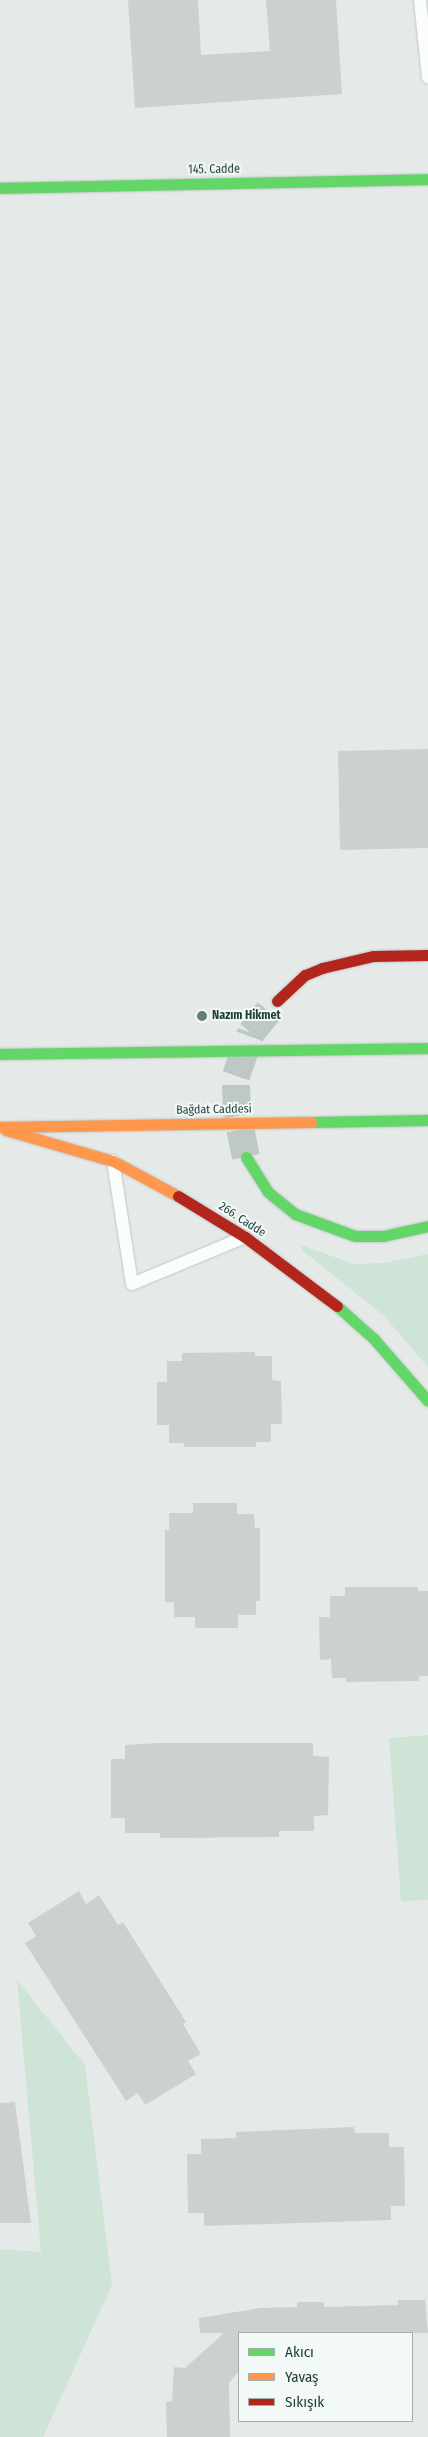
<!DOCTYPE html>
<html>
<head>
<meta charset="utf-8">
<style>
  body { margin:0 }
  #map { position:relative; width:428px; height:2437px; overflow:hidden; background:#e5eae8; font-family:"Fira Sans Condensed",sans-serif }
  div>[style] { position:absolute }
  .green>* { inset:0; background:#cde4d6 }
  .building>* { inset:0; background:#ccd1cf }
  .primary-tunnel>* { height:28px; margin-top:-14px; transform-origin:0; background:repeating-linear-gradient(90deg,#bec8c5 0 28px,transparent 0 42px) }
  .roads { filter:drop-shadow(0 0 1px #c2c7c5) drop-shadow(0 0 1px #c2c7c5) }
  .lane>* { height:12px; margin:-6px; padding:0 6px; transform-origin:6px; border-radius:6px; background:#fbfcfc }
  .fast>* { height:11px; margin:-5.5px; padding:0 5.5px; transform-origin:5.5px; border-radius:5.5px; background:#63d668 }
  .slow>* { height:11px; margin:-5.5px; padding:0 5.5px; transform-origin:5.5px; border-radius:5.5px; background:#ff974d }
  .jam>* { height:11px; margin:-5.5px; padding:0 5.5px; transform-origin:5.5px; border-radius:5.5px; background:#b3261e }
  .dots>* { width:14px; height:14px; translate:-50% -50%; box-sizing:border-box; border:2px solid #f3f9f7; border-radius:50% }
  span { translate:-50% -50%; white-space:nowrap; text-align:center; line-height:1.15; -webkit-text-stroke:4px #f3f9f7; paint-order:stroke }
  .street-label { font-size:12px; color:#21403a }
  .poi-label { font-size:12px; color:#21403a; font-weight:700 }
  .left { translate:0 -50%; text-align:left }
  .legend { position:absolute; left:238px; top:2332px; width:175px; height:90px; box-sizing:border-box; background:#f3f9f7; border:1px solid #9fafab; margin:0; padding:6px 9px; list-style:none; font-size:15px; color:#21403a }
  .legend li { display:flex; align-items:center; gap:10px; height:25px }
  .legend b { width:25px; border:1px solid #9fafab }
</style>
</head>
<body>
<div id="map">
  <div class="green">
    <div style="clip-path:polygon(301px 1245px,354px 1264px,384px 1263px,428px 1254px,428px 1367px,384px 1316px,302px 1250px)"></div>
    <div style="clip-path:polygon(428px 1735px,428px 1900px,401px 1901px,389px 1738px)"></div>
    <div style="clip-path:polygon(17px 1980px,85px 2065px,112px 2285px,43px 2437px,0 2437px,0 2249px,41px 2252px)"></div>
  </div>
  <div class="building">
    <div style="clip-path:polygon(128px 0,198px 0,201px 55px,270px 51px,266px 0,336px 0,342px 94px,135px 108px)"></div>
    <div style="clip-path:polygon(428px 749px,428px 848px,340px 850px,338px 751px)"></div>
    <div style="clip-path:polygon(255px 1352px,255px 1356px,272px 1356px,272px 1380px,281px 1381px,282px 1424px,271px 1424px,271px 1442px,256px 1442px,256px 1447px,184px 1447px,184px 1443px,169px 1443px,169px 1425px,157px 1425px,157px 1382px,167px 1382px,167px 1361px,182px 1361px,182px 1353px)"></div>
    <div style="clip-path:polygon(193px 1503px,237px 1503px,237px 1514px,254px 1514px,255px 1528px,260px 1528px,260px 1601px,256px 1601px,256px 1615px,238px 1615px,238px 1628px,195px 1628px,195px 1617px,174px 1617px,174px 1602px,165px 1602px,165px 1530px,169px 1530px,169px 1513px,193px 1513px)"></div>
    <div style="clip-path:polygon(345px 1587px,418px 1587px,418px 1591px,428px 1591px,428px 1676px,419px 1676px,419px 1681px,346px 1682px,346px 1678px,332px 1678px,331px 1659px,320px 1660px,319px 1617px,330px 1617px,330px 1596px,345px 1596px)"></div>
    <div style="clip-path:polygon(159px 1743px,313px 1743px,313px 1756px,329px 1757px,328px 1815px,314px 1816px,314px 1831px,279px 1831px,279px 1837px,160px 1838px,160px 1833px,125px 1833px,125px 1818px,111px 1818px,111px 1759px,125px 1759px,125px 1745px)"></div>
    <div style="clip-path:polygon(79px 1891px,86px 1904px,99px 1895px,118px 1925px,123px 1922px,186px 2022px,183px 2024px,201px 2054px,188px 2061px,196px 2074px,145px 2105px,138px 2093px,126px 2101px,25px 1943px,36px 1936px,28px 1923px)"></div>
    <div style="clip-path:polygon(15px 2102px,31px 2223px,0 2223px,0 2103px)"></div>
    <div style="clip-path:polygon(354px 2127px,355px 2133px,389px 2133px,389px 2147px,404px 2147px,405px 2206px,391px 2206px,391px 2220px,204px 2226px,204px 2213px,188px 2213px,187px 2154px,201px 2154px,201px 2139px,236px 2138px,236px 2132px)"></div>
    <div style="clip-path:polygon(398px 2300px,425px 2300px,428px 2333px,239px 2333px,239px 2371px,229px 2383px,230px 2437px,167px 2437px,166px 2402px,172px 2401px,174px 2367px,185px 2368px,224px 2333px,200px 2333px,199px 2318px,260px 2308px,297px 2307px,297px 2302px,324px 2302px,324px 2307px,398px 2305px)"></div>
  </div>
  <div class="primary-tunnel">
    <div style="left:246px;top:1157px;width:45px;rotate:-101.6deg"></div>
    <div style="left:237px;top:1113px;width:37px;rotate:-92deg"></div>
    <div style="left:236px;top:1076px;width:46px;rotate:-70.8deg"></div>
    <div style="left:251px;top:1033px;width:41px;rotate:-50.9deg"></div>
  </div>
  <div class="roads">
    <div class="lane">
      <div style="left:420px;top:0;width:78px;rotate:84.1deg"></div>
      <div style="left:113px;top:1161px;width:124px;rotate:81.2deg"></div>
      <div style="left:132px;top:1284px;width:122px;rotate:-22.6deg"></div>
    </div>
    <div class="fast">
      <div style="left:0;top:188px;width:428px;rotate:-1.2deg"></div>
      <div style="left:0;top:1054px;width:428px;rotate:-0.8deg"></div>
      <div style="left:311px;top:1122px;width:117px;rotate:-1deg"></div>
      <div style="left:246px;top:1157px;width:41px;rotate:57.8deg"></div>
      <div style="left:268px;top:1192px;width:35px;rotate:39deg"></div>
      <div style="left:295px;top:1214px;width:64px;rotate:20.1deg"></div>
      <div style="left:355px;top:1236px;width:28px"></div>
      <div style="left:383px;top:1236px;width:46px;rotate:-12.5deg"></div>
      <div style="left:337px;top:1306px;width:50px;rotate:41.7deg"></div>
      <div style="left:374px;top:1339px;width:82px;rotate:48.9deg"></div>
    </div>
    <div class="slow">
      <div style="left:0;top:1127px;width:311px;rotate:-0.9deg"></div>
      <div style="left:6px;top:1130px;width:111px;rotate:16.2deg"></div>
      <div style="left:113px;top:1161px;width:74px;rotate:28.3deg"></div>
    </div>
    <div class="jam">
      <div style="left:277px;top:1001px;width:38px;rotate:-43deg"></div>
      <div style="left:305px;top:975px;width:18px;rotate:-22deg"></div>
      <div style="left:322px;top:968px;width:52px;rotate:-13.2deg"></div>
      <div style="left:373px;top:956px;width:55px;rotate:-1deg"></div>
      <div style="left:178px;top:1196px;width:79px;rotate:31.5deg"></div>
      <div style="left:245px;top:1237px;width:115px;rotate:36.9deg"></div>
    </div>
  </div>
  <div class="dots">
    <div style="left:202px;top:1016px;background:#667c77"></div>
  </div>
  <div class="street-label">
    <span style="left:214px;top:170px;rotate:-1deg">145. Cadde</span>
    <span style="left:214px;top:1110px;rotate:-1deg">Bağdat Caddesi</span>
    <span style="left:242px;top:1220px;rotate:33deg">266. Cadde</span>
  </div>
  <div class="poi-label">
    <span class="left" style="left:212px;top:1016px">Nazım Hikmet</span>
  </div>
  <ul class="legend">
  <li><b style="height:6px;background:#63d668"></b>Akıcı</li>
  <li><b style="height:6px;background:#ff974d"></b>Yavaş</li>
  <li><b style="height:6px;background:#b3261e"></b>Sıkışık</li>
  </ul>
</div>
</body>
</html>
